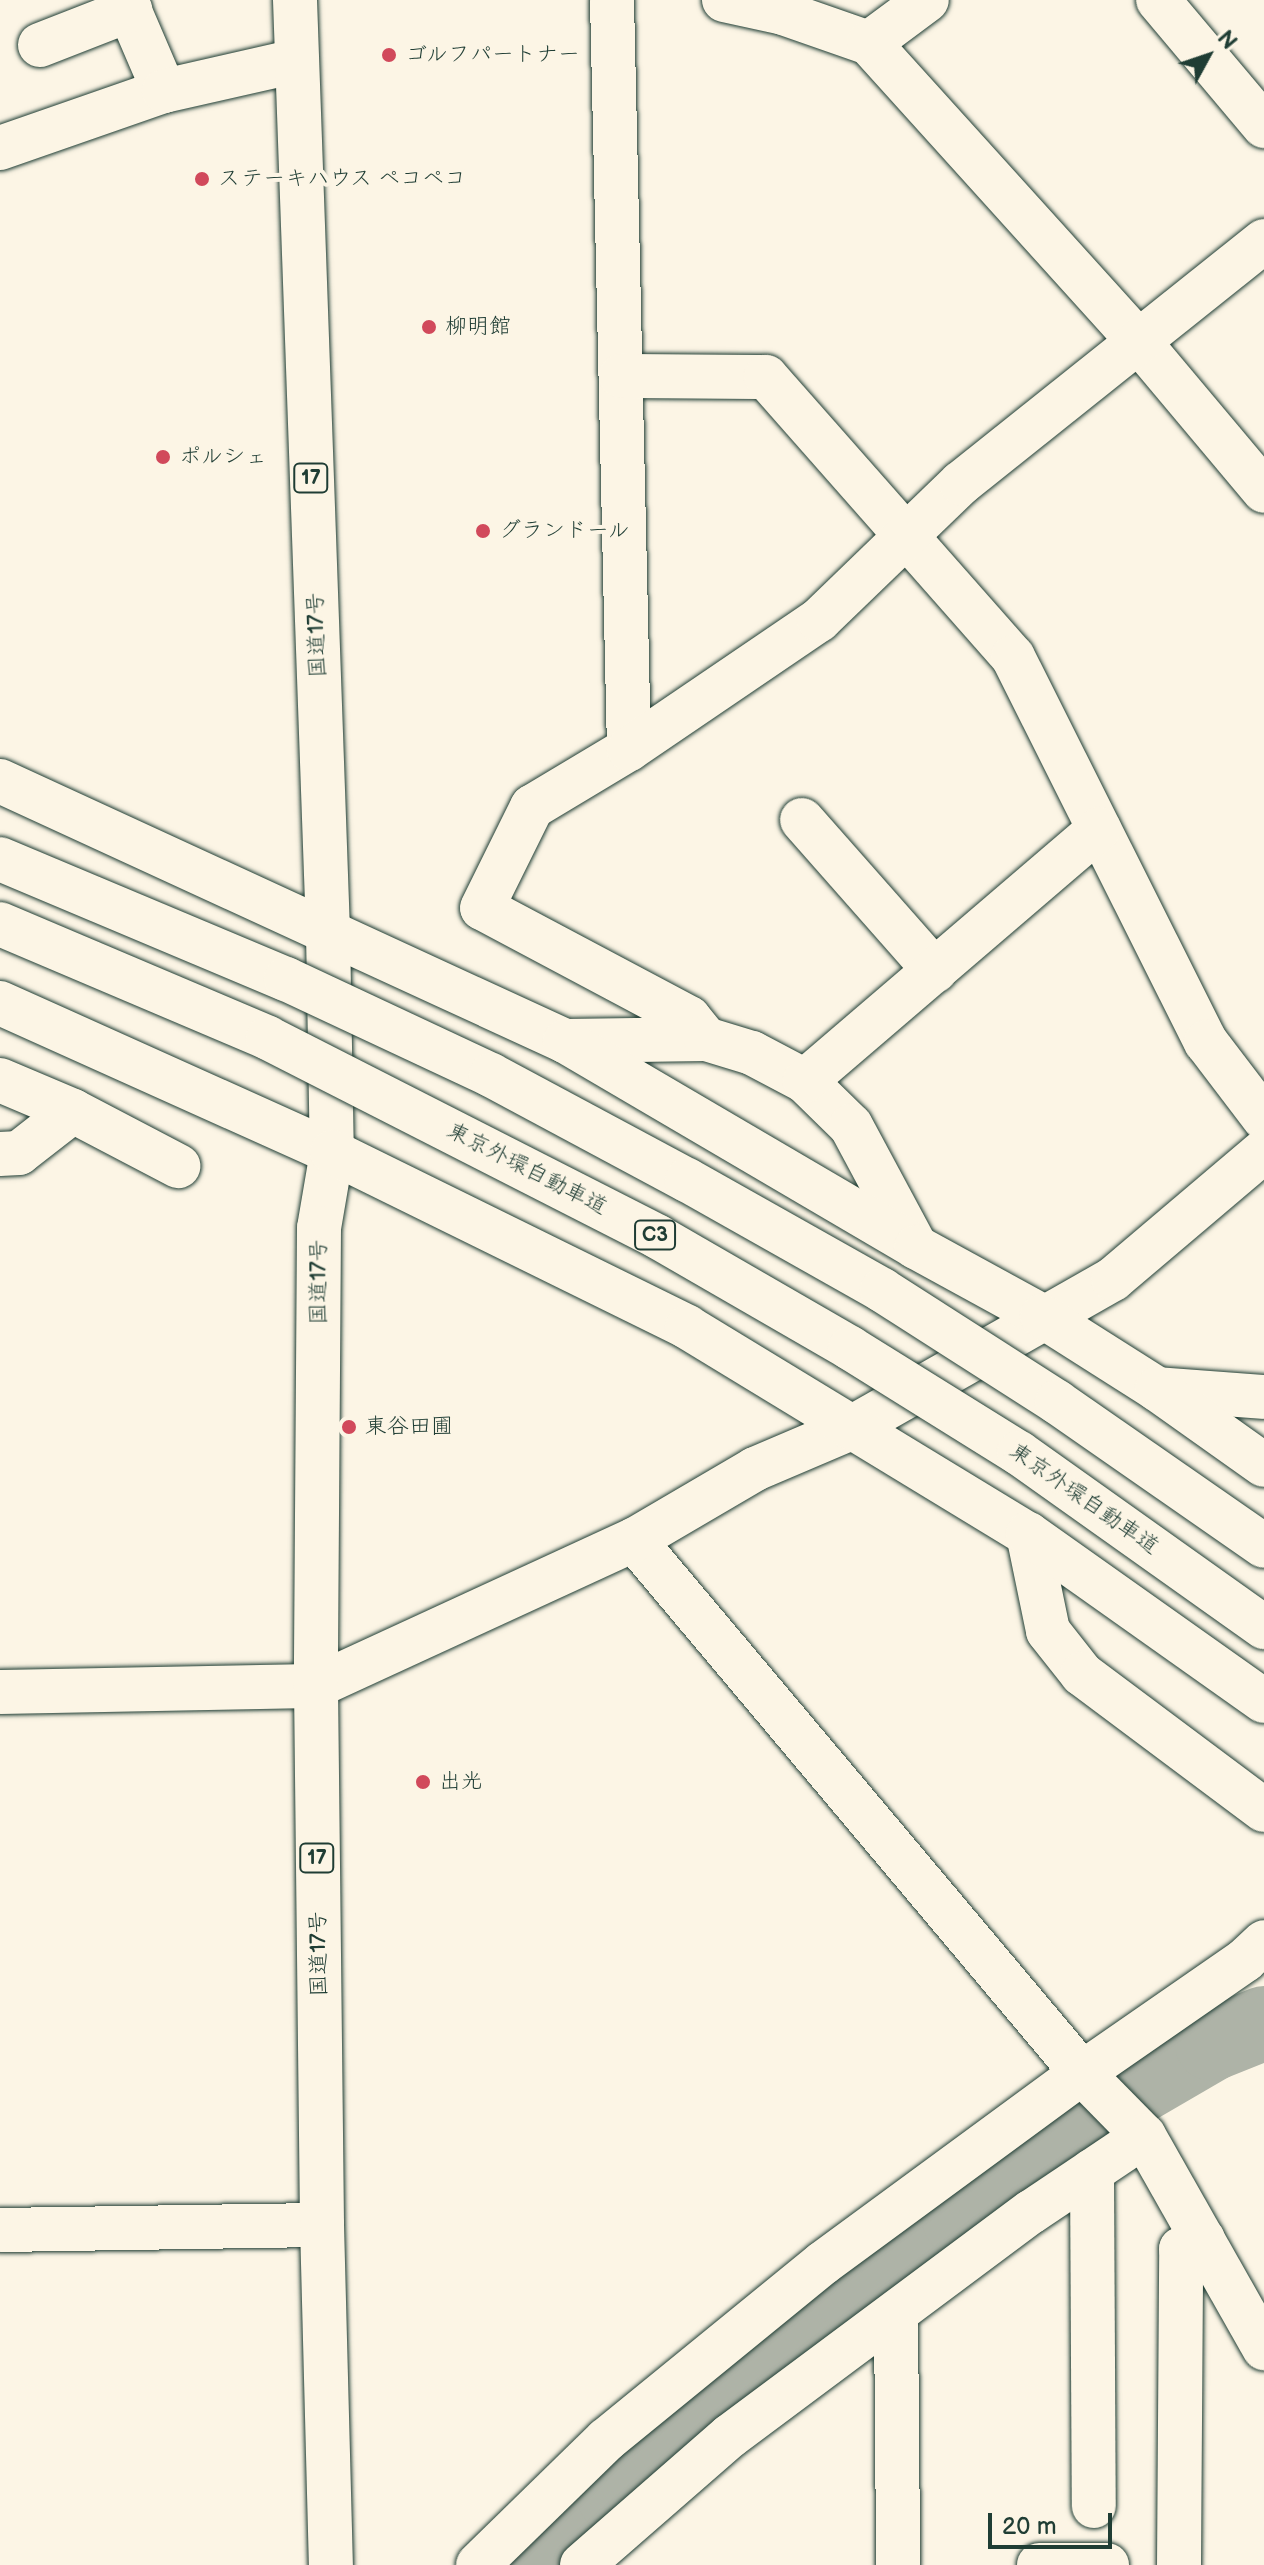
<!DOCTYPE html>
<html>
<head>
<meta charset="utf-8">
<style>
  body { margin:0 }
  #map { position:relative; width:1264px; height:2565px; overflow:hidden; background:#fcf5e5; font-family:"Balsamiq Sans","Klee One",sans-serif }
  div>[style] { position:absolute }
  .river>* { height:74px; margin:-37px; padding:0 37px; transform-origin:37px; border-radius:37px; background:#aeb3a7 }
  .roads { filter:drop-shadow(0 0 2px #1f3d34) drop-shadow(0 0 2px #1f3d34) }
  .minor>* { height:44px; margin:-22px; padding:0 22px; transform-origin:22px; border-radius:22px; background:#fcf5e5 }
  .highway>* { height:44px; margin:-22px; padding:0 22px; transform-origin:22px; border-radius:22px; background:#fcf5e5 }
  .bridges { filter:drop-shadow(0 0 2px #1f3d34) drop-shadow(0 0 2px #1f3d34) }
  .highway-bridge>* { height:44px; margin:-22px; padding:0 22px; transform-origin:22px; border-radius:22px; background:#fcf5e5 }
  .dots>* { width:22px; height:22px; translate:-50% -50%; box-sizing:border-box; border:4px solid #fcf5e5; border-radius:50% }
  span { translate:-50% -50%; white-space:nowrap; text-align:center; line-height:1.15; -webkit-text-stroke:8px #fcf5e5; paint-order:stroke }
  .shield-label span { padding:2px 6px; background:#fcf5e5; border:2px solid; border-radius:6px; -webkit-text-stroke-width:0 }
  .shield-label { font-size:20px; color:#1f3d34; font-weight:700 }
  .poi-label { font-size:22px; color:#1f3d34 }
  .left { translate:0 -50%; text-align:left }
  .street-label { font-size:22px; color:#1f3d34 }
  .north { position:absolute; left:1168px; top:16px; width:80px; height:80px; -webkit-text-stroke:6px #fcf5e5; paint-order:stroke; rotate:50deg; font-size:22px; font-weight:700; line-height:32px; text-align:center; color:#1f3d34 }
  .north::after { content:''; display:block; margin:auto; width:28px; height:36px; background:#1f3d34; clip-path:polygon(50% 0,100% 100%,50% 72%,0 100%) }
  .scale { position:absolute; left:988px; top:2513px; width:124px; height:36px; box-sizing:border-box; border:4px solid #1f3d34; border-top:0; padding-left:10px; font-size:24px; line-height:28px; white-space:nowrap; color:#1f3d34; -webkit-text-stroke:6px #fcf5e5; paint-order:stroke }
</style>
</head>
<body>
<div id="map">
  <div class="river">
    <div style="left:540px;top:2565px;width:101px;rotate:-43deg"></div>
    <div style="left:614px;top:2496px;width:310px;rotate:-40.7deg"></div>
    <div style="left:849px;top:2294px;width:133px;rotate:-34.3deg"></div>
    <div style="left:959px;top:2219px;width:222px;rotate:-36.4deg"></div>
    <div style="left:1138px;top:2087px;width:86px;rotate:-30.2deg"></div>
    <div style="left:1212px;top:2044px;width:56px;rotate:-22deg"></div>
  </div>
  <div class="roads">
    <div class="minor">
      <div style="left:125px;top:0;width:99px;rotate:66.8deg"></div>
      <div style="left:612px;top:0;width:749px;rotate:88.7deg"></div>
      <div style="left:724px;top:0;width:60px;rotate:12.4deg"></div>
      <div style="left:783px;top:13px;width:91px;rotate:19.2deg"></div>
      <div style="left:869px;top:43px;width:404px;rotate:47.9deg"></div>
      <div style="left:1140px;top:343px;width:193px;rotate:50deg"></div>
      <div style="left:1158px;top:0;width:165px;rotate:49.9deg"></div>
      <div style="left:869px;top:43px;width:72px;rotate:-36.6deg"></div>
      <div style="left:40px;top:45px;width:97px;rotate:-21.3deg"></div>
      <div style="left:0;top:148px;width:174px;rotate:-19.2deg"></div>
      <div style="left:164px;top:91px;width:135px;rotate:-12.8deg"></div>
      <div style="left:621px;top:376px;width:145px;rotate:0.4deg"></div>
      <div style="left:766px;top:377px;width:373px;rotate:48.6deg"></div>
      <div style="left:1013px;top:657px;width:431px;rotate:63.4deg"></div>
      <div style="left:1206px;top:1042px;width:96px;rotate:52.7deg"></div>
      <div style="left:802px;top:820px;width:201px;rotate:48.6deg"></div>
      <div style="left:706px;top:1039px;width:27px;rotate:-129deg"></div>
      <div style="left:689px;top:1018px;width:234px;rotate:-152deg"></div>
      <div style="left:482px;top:908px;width:113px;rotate:-63.7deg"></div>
      <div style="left:532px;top:807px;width:113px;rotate:-30.9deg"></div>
      <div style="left:629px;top:749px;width:230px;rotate:-34.2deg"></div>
      <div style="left:819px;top:620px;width:197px;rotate:-44deg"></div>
      <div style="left:961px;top:483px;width:388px;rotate:-38.6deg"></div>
      <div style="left:565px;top:1041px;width:141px;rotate:-0.8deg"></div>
      <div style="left:706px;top:1039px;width:48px;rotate:16.9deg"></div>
      <div style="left:752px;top:1053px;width:60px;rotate:27.8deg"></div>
      <div style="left:805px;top:1081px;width:64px;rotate:44.4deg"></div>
      <div style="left:851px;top:1126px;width:137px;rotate:61.8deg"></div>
      <div style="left:0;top:1080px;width:79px;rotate:23deg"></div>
      <div style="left:73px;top:1111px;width:119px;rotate:27.6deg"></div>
      <div style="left:805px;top:1081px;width:387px;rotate:-40.6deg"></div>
      <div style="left:0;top:1154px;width:19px;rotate:-3deg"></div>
      <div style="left:19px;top:1153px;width:68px;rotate:-37.9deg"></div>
      <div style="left:1157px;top:1389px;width:107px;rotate:4.3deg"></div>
      <div style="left:1028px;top:1534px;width:99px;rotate:78.3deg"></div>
      <div style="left:1048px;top:1631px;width:55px;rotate:51.7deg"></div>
      <div style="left:1082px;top:1674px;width:227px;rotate:36.8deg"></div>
      <div style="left:634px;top:1540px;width:696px;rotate:49.95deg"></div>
      <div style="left:1082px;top:2073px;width:88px;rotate:45.5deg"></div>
      <div style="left:1144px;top:2136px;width:244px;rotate:60.5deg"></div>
      <div style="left:0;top:1692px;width:316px;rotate:-1.1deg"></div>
      <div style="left:316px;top:1686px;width:350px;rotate:-24.7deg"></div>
      <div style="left:634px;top:1540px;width:140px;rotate:-30.4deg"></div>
      <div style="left:755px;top:1469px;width:104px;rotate:-23.1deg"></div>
      <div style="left:851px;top:1428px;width:301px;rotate:-29.6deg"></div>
      <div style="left:1113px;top:1279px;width:198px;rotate:-40.3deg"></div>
      <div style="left:1092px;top:2171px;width:335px;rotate:89.7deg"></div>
      <div style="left:0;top:2230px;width:322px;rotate:-0.9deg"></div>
      <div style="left:896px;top:2315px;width:250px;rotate:89.5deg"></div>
      <div style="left:478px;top:2565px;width:179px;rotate:-44.3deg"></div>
      <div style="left:606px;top:2440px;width:280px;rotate:-39.2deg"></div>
      <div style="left:823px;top:2263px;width:321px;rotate:-36.3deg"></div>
      <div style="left:1082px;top:2073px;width:198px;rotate:-34.7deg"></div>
      <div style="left:1245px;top:1960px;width:26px;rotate:-43deg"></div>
      <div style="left:582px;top:2565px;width:196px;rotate:-41.1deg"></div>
      <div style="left:730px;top:2436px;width:375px;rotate:-36.7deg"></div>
      <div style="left:1031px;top:2212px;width:136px;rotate:-33.9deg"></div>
      <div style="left:1039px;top:2565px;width:68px"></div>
      <div style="left:1179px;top:2565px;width:316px;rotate:-89.6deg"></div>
      <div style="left:1181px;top:2249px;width:24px;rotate:-24deg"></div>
    </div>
    <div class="highway">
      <div style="left:295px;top:0;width:933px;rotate:87.97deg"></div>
      <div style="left:328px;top:932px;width:220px;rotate:89deg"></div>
      <div style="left:332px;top:1152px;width:77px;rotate:99.7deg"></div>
      <div style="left:319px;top:1228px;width:458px;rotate:90.4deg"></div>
      <div style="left:316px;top:1686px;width:539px;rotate:89.36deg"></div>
      <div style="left:322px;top:2225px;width:340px;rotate:88.5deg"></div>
      <div style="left:0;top:781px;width:622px;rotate:24.71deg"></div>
      <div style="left:565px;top:1041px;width:407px;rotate:30.4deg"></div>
      <div style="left:916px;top:1247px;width:144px;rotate:28.7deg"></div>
      <div style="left:1042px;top:1316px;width:136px;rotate:32.4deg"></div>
      <div style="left:1157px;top:1389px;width:131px;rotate:35.4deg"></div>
      <div style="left:0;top:1003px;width:364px;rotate:24.2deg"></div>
      <div style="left:332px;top:1152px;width:396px;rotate:26.2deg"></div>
      <div style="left:687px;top:1327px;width:399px;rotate:31.3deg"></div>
      <div style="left:1028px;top:1534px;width:289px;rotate:35.3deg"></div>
    </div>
  </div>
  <div class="bridges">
    <div class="highway-bridge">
      <div style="left:0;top:859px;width:310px;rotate:22.8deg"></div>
      <div style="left:286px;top:979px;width:226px;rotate:25.1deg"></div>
      <div style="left:491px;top:1075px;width:222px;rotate:28.2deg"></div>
      <div style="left:687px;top:1180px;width:224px;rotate:29.4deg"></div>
      <div style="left:882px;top:1290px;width:208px;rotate:32.6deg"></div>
      <div style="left:1057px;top:1402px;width:252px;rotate:34.8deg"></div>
      <div style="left:0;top:924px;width:291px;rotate:23deg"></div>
      <div style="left:268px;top:1038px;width:438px;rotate:27deg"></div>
      <div style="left:658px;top:1237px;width:222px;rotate:30deg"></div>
      <div style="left:850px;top:1348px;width:199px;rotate:31.9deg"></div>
      <div style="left:1019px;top:1453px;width:301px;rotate:35.4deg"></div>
    </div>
  </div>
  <div class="dots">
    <div style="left:389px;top:55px;background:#d1495b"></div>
    <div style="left:202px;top:179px;background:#d1495b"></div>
    <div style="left:429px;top:327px;background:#d1495b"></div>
    <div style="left:163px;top:457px;background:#d1495b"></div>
    <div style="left:483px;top:531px;background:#d1495b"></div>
    <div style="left:349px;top:1427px;background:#d1495b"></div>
    <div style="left:423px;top:1782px;background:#d1495b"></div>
  </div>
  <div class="shield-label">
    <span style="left:311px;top:478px">17</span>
    <span style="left:655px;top:1235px">C3</span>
    <span style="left:317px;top:1858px">17</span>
  </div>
  <div class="poi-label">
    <span class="left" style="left:405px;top:55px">ゴルフパートナー</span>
    <span class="left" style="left:218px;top:179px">ステーキハウス ペコペコ</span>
    <span class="left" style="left:445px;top:327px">柳明館</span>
    <span class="left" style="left:179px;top:457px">ポルシェ</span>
    <span class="left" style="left:499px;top:531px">グランドール</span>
    <span class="left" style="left:365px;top:1427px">東谷田圃</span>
    <span class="left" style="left:439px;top:1782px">出光</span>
  </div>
  <div class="street-label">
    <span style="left:317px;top:635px;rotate:-92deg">国道17号</span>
    <span style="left:527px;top:1169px;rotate:27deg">東京外環自動車道</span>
    <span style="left:319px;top:1282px;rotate:-90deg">国道17号</span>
    <span style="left:1084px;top:1499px;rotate:35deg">東京外環自動車道</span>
    <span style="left:319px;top:1954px;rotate:-91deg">国道17号</span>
  </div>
  <div class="north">N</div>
  <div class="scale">20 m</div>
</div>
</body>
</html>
